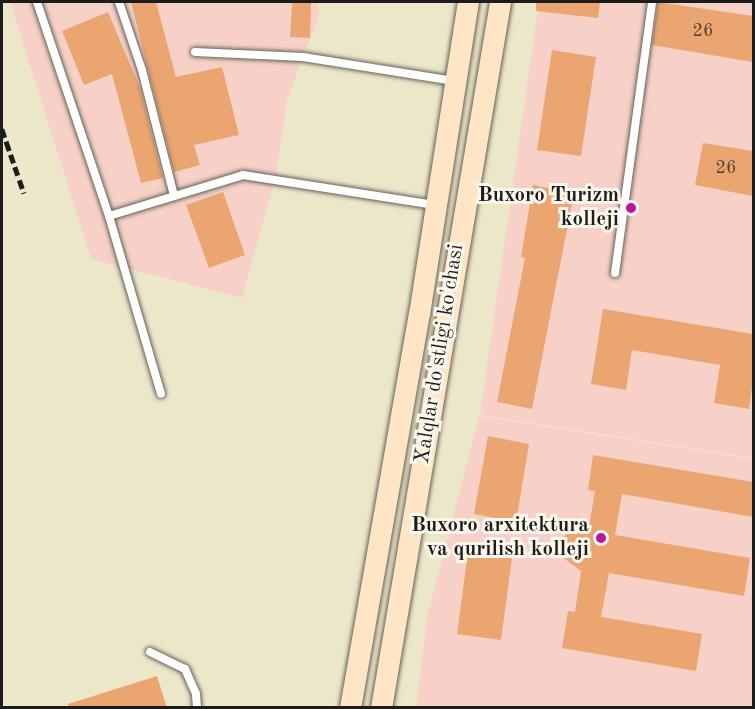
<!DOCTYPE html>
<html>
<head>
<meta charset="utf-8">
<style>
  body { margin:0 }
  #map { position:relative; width:755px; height:709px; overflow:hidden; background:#ede7ca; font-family:"Old Standard TT",serif }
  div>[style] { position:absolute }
  .built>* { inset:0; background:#f7d1c7 }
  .building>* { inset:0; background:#eaa571 }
  .roads { filter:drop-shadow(0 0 2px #656359) drop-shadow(0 0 2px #656359) }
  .service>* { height:8px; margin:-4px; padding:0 4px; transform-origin:4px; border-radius:4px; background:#fff }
  .secondary>* { height:21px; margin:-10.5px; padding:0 10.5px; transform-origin:10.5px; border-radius:10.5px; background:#fde5c5 }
  .rail>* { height:4.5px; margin-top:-2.25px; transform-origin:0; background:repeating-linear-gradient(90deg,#1c1c1c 0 9px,transparent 0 13.5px) }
  .dots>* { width:16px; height:16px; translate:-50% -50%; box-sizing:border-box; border:3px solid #fbf7ec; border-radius:50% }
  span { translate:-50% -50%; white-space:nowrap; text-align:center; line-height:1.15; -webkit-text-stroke:6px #fbf7ec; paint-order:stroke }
  .number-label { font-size:18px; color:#503e31 }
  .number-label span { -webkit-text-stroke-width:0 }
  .poi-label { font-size:21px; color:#1c1c1c; font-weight:700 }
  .right { translate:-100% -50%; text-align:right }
  .street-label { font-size:21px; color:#1c1c1c }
  .frame { position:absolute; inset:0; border:3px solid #1c1c1c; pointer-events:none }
</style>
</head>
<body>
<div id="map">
  <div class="built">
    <div style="clip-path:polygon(10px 2px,317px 2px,319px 15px,287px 100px,276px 176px,242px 298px,91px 259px)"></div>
    <div style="clip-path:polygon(539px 2px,753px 2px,753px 458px,480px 415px)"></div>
    <div style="clip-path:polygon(479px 416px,753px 459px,753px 707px,416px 708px,427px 617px)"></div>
  </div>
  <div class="building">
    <div style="clip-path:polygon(131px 2px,156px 2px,176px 77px,222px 67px,239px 135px,194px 145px,200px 165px,174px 172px)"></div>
    <div style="clip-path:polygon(292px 2px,311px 2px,310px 38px,290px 37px)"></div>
    <div style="clip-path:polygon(536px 2px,600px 2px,598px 18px,536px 11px)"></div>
    <div style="clip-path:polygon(658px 2px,753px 16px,753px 62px,652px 45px)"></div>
    <div style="clip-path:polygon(108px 12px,140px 88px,163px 178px,141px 183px,112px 74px,84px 85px,62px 31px)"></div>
    <div style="clip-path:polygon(552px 50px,596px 57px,581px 156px,537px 150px)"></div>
    <div style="clip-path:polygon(703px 143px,753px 151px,753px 196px,695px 185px)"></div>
    <div style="clip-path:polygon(533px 185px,574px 193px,532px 409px,497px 402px,525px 258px,521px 257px)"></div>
    <div style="clip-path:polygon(223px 192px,245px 255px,209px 268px,186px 205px)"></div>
    <div style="clip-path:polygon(603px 309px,753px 334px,753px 380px,749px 409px,714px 403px,720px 365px,632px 350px,626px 390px,591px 384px)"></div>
    <div style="clip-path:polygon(488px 436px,529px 444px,516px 522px,474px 514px)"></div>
    <div style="clip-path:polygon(593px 455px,753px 482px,753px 517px,622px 494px,615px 535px,750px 558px,744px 596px,609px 573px,601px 617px,702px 634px,696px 671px,562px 648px,568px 611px,575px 612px,581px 571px,561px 556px,558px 546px,565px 535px,589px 527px,595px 491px,588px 490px)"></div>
    <div style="clip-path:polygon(468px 552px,512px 558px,501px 640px,457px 634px)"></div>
    <div style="clip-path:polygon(157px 676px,167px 708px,69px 708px,68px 704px)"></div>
  </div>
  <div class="roads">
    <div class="service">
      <div style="left:37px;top:2px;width:226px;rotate:71.4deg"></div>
      <div style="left:109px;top:216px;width:140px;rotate:-17deg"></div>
      <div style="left:243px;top:175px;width:194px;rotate:8.9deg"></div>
      <div style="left:119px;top:2px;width:72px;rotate:71.3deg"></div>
      <div style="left:142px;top:70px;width:130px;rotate:75.7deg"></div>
      <div style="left:195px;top:52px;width:108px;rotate:2.7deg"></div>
      <div style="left:303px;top:57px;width:153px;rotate:9deg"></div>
      <div style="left:109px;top:216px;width:185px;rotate:73.7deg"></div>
      <div style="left:615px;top:273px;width:274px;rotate:-82.2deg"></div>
      <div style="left:150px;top:652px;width:39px;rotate:26deg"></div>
      <div style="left:185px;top:669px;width:27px;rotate:66deg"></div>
      <div style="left:196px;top:694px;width:14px;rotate:86deg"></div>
    </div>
    <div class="secondary">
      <div style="left:350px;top:708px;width:400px;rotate:-80.1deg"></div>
      <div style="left:419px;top:314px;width:316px;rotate:-81.1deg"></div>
      <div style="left:381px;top:708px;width:716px;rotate:-80.43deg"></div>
    </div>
  </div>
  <div class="rail">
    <div style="left:2px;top:129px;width:68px;rotate:71deg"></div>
  </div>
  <div class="dots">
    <div style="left:631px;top:208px;background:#b5179e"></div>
    <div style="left:601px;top:538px;background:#b5179e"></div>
  </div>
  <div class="number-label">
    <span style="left:703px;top:31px">26</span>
    <span style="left:726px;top:168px">26</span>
  </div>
  <div class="poi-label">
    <span class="right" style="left:619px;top:208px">Buxoro Turizm<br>kolleji</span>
    <span class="right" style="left:589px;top:538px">Buxoro arxitektura<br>va qurilish kolleji</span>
  </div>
  <div class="street-label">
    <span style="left:440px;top:354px;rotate:-81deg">Xalqlar do'stligi ko'chasi</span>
  </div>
  <div class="frame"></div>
</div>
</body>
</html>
